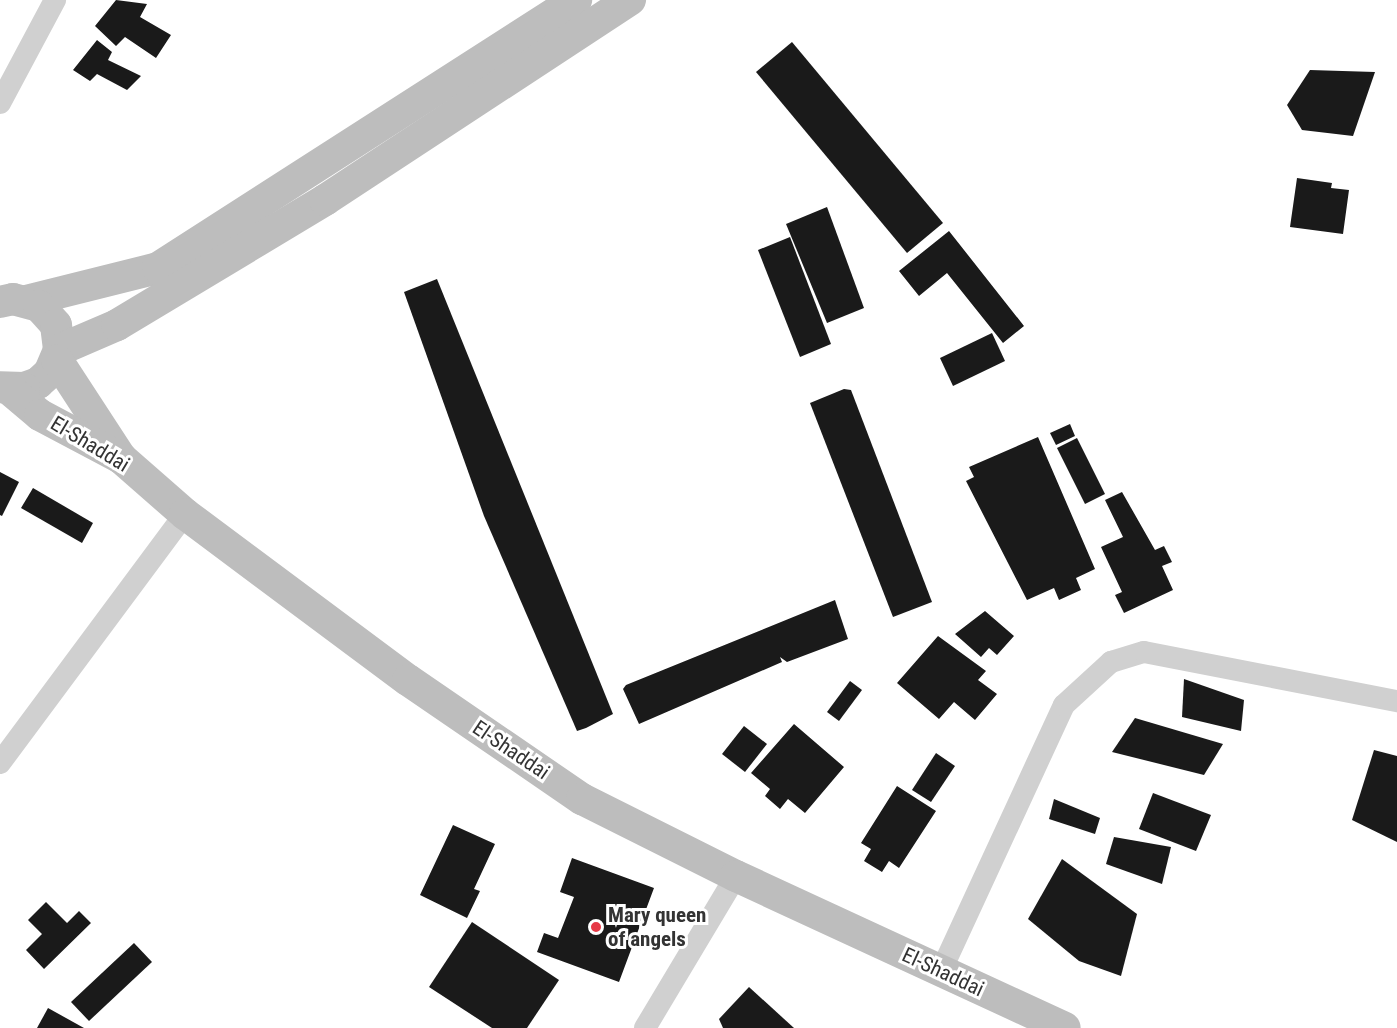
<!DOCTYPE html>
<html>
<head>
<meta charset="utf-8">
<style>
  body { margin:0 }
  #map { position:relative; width:1397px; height:1028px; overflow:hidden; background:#fff; font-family:"Roboto Condensed",sans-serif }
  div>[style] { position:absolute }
  .building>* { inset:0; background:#1a1a1a }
  .street>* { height:22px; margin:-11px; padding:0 11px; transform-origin:11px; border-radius:11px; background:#d0d0d0 }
  .secondary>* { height:32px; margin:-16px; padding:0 16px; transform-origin:16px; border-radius:16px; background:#bdbdbd }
  .dots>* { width:16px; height:16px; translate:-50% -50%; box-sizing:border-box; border:3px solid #fff; border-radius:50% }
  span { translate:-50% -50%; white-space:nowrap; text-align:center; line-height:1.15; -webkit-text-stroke:6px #fff; paint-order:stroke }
  .street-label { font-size:21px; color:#333 }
  .poi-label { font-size:21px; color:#333; font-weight:700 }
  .left { translate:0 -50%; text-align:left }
</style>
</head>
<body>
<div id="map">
  <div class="building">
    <div style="clip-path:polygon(116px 0,147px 4px,140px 17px,171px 35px,156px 58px,125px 37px,116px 46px,95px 26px)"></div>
    <div style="clip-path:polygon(97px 40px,112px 52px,108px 60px,141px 76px,127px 90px,97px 74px,90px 81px,73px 70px)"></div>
    <div style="clip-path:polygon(792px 42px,943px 223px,907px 253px,756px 72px)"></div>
    <div style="clip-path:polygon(1310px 70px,1375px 72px,1353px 136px,1302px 130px,1287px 105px)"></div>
    <div style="clip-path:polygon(1297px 178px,1332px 183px,1331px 188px,1349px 190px,1343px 234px,1290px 227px)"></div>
    <div style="clip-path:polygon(827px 207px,864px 308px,827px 323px,786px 224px)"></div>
    <div style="clip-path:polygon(949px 231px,1024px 326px,1003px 343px,947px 273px,919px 296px,899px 271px)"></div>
    <div style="clip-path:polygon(790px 237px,831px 344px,800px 357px,758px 250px)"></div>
    <div style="clip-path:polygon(437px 279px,613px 714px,586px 728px,577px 731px,484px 516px,404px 292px)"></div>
    <div style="clip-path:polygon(992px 333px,1005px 361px,953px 386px,940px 358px)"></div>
    <div style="clip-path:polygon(844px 389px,851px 390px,932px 602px,893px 617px,810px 403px)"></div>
    <div style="clip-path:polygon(1070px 424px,1075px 436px,1056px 445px,1050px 433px)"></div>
    <div style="clip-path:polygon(1038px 437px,1095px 569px,1076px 578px,1081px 590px,1059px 600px,1054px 588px,1027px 600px,966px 481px,974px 477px,969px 467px)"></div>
    <div style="clip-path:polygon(1077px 438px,1105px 494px,1085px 504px,1057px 448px)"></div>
    <div style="clip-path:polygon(0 472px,19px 482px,2px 516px,0 515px)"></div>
    <div style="clip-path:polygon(33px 488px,93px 523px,82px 543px,21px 508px)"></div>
    <div style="clip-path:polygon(1122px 492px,1155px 550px,1164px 546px,1172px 562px,1162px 566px,1173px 590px,1124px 613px,1115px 595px,1122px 592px,1101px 547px,1123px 537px,1105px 500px)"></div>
    <div style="clip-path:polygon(835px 600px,848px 639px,787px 662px,780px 657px,782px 662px,639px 724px,623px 689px,626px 685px)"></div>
    <div style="clip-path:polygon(985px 611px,1014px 636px,997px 655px,989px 648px,981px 657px,955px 634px)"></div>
    <div style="clip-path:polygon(938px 636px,986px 671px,978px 680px,997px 694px,975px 720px,954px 702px,939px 719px,897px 683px)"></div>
    <div style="clip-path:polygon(1184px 679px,1244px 700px,1241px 731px,1182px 717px)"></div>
    <div style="clip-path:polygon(850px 681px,862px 690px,839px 721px,827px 712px)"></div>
    <div style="clip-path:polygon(1135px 718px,1223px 744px,1204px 775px,1112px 752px)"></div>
    <div style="clip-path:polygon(794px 724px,844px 767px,805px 813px,788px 799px,780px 809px,765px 796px,770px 789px,751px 773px)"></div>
    <div style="clip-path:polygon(744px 726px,767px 744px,745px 772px,722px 754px)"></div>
    <div style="clip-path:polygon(1374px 750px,1397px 756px,1397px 842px,1352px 820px)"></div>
    <div style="clip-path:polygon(936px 753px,955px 766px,931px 802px,912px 790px)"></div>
    <div style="clip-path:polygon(897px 786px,936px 811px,899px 868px,889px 861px,882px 872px,864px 861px,871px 849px,861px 843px)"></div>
    <div style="clip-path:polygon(1153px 793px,1211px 815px,1196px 851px,1139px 829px)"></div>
    <div style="clip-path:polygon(1054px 799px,1100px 818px,1095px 834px,1049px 819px)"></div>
    <div style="clip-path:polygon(453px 825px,495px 844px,474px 889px,480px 891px,467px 918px,420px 895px)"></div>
    <div style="clip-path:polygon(1114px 837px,1171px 847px,1162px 884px,1106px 864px)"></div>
    <div style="clip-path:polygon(572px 858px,654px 888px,619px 982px,537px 952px,544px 933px,558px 938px,574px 897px,560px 892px)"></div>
    <div style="clip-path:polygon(1062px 859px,1137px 914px,1121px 976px,1079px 961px,1028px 919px)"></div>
    <div style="clip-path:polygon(46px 902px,67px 923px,79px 911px,91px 923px,44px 969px,26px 950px,42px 934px,28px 920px)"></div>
    <div style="clip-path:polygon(472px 922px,559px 980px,527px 1028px,492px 1028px,429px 987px)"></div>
    <div style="clip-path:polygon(134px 943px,152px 962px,89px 1021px,71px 1002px)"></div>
    <div style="clip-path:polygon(749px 987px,794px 1028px,723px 1028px,719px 1019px)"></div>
    <div style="clip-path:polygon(48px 1008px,84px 1028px,37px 1028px)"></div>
  </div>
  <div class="street">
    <div style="left:0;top:103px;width:117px;rotate:-61.9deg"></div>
    <div style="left:0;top:763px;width:310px;rotate:-53.4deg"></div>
    <div style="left:941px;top:971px;width:293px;rotate:-65.2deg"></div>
    <div style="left:1064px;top:705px;width:64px;rotate:-42.5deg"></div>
    <div style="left:1111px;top:662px;width:34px;rotate:-17deg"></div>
    <div style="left:1144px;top:652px;width:258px;rotate:11deg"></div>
    <div style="left:645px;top:1028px;width:177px;rotate:-59.1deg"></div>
  </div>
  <div class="secondary">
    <div style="left:26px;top:301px;width:136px;rotate:-14deg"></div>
    <div style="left:158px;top:268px;width:497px;rotate:-32.7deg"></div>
    <div style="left:0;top:302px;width:13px;rotate:-13deg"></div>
    <div style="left:13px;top:299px;width:27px;rotate:15deg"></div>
    <div style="left:39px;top:306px;width:25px;rotate:48deg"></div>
    <div style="left:56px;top:325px;width:25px;rotate:83deg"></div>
    <div style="left:59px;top:350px;width:25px;rotate:113deg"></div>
    <div style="left:49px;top:373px;width:15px;rotate:138deg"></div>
    <div style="left:38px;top:383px;width:15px;rotate:160deg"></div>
    <div style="left:24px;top:388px;width:24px;rotate:-178deg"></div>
    <div style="left:59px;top:350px;width:63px;rotate:-23.3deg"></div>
    <div style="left:117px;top:325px;width:243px;rotate:-31deg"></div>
    <div style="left:325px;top:200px;width:365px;rotate:-33.3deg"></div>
    <div style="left:57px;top:360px;width:117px;rotate:56.9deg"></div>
    <div style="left:9px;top:389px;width:40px;rotate:40deg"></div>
    <div style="left:40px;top:415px;width:92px;rotate:28deg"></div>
    <div style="left:121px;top:458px;width:85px;rotate:41.2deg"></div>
    <div style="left:185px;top:514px;width:278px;rotate:36.7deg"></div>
    <div style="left:408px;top:680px;width:211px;rotate:34.4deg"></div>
    <div style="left:582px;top:799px;width:172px;rotate:26.6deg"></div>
    <div style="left:736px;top:876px;width:362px;rotate:24.8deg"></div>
  </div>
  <div class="dots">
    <div style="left:596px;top:927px;background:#e63946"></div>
  </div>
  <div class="street-label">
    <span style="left:90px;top:444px;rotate:31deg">El-Shaddai</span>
    <span style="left:511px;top:750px;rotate:34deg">El-Shaddai</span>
    <span style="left:943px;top:972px;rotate:25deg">El-Shaddai</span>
  </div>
  <div class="poi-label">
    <span class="left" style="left:608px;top:927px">Mary queen<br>of angels</span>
  </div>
</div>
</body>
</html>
